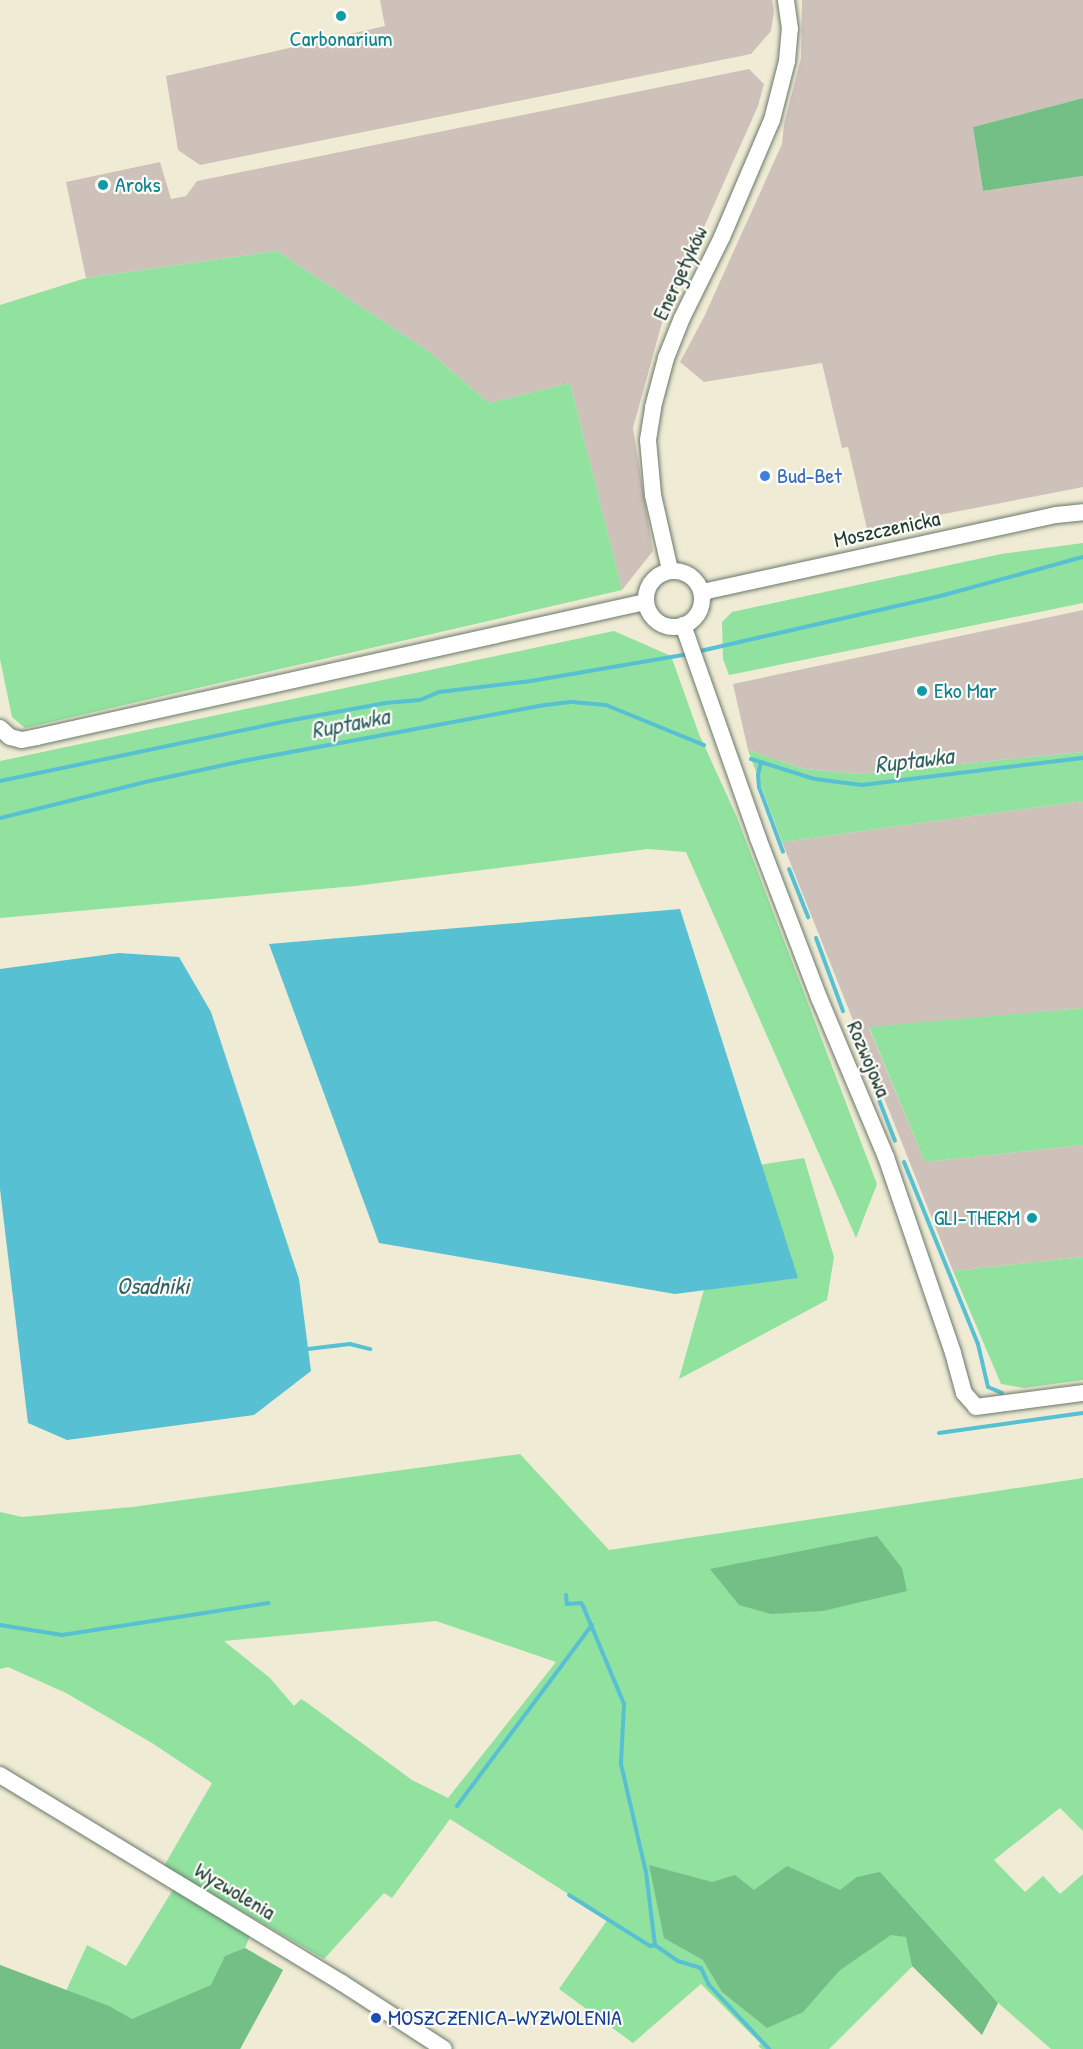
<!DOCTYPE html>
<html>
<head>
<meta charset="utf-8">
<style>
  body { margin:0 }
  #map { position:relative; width:1083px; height:2049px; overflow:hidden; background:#f0ebd4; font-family:"Patrick Hand",sans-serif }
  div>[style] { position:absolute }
  .industrial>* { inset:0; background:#cec1b9 }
  .green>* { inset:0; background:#91e19f }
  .forest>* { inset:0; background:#74bf86 }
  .water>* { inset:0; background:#57c0d3 }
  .stream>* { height:4px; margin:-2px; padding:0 2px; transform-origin:2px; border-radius:2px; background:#57c0d3 }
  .roads { filter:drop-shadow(0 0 2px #687a6c) drop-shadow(0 0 2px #687a6c) }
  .minor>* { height:16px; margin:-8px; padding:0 8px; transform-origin:8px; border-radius:8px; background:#fff }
  .minor>.ring { margin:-8px; padding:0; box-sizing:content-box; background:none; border:16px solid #fff; border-radius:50% }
  .dots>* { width:16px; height:16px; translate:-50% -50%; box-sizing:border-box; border:3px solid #fdfcf7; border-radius:50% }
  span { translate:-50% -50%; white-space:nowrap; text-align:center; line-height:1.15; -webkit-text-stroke:4.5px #fdfcf7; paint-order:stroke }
  .culture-label { font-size:22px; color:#0d838f }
  .left { translate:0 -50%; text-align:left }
  .right { translate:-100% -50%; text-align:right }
  .street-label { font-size:22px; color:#1f3d34 }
  .shop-label { font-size:22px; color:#366cbe }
  .transit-label { font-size:22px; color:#164399 }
  .water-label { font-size:24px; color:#306464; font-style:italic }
</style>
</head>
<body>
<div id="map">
  <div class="industrial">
    <div style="clip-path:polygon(380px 0,772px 0,774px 11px,771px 31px,751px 54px,200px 165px,178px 150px,166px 76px,385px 26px)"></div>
    <div style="clip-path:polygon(802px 0,1083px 0,1083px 98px,973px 127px,983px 191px,1083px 176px,1083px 487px,867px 529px,848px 447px,842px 448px,822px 363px,704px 382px,680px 362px,704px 317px,782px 144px,784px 124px,801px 58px)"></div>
    <div style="clip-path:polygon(749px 69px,764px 84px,758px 106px,663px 319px,633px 428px,653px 551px,622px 590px,570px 383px,489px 403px,428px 351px,277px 251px,86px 278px,66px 182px,160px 162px,171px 199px,186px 196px,197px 181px)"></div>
    <div style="clip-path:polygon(1083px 610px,1083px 752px,857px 774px,805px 769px,748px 750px,733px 684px)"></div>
    <div style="clip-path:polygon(1083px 801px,1083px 1008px,869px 1028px,925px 1162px,1083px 1145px,1083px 1257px,953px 1271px,782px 842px)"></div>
  </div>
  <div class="green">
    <div style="clip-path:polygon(277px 251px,428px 351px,489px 403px,570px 383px,622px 590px,25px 728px,12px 717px,0 659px,0 305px,86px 278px)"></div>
    <div style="clip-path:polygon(1083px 543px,1083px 603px,729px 675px,723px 659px,722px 622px,732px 612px,1001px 554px)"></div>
    <div style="clip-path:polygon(614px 631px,671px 656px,699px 734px,736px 815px,877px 1184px,856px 1238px,686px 852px,648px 849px,355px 886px,0 918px,0 761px)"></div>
    <div style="clip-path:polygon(748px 750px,805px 769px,857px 774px,1083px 752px,1083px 801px,782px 842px)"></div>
    <div style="clip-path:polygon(1083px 1008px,1083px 1145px,925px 1162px,869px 1027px)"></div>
    <div style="clip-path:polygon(804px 1158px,834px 1257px,827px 1300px,679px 1379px,705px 1286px,758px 1165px)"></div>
    <div style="clip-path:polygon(1083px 1257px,1083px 1380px,1024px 1388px,1001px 1384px,953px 1271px)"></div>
    <div style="clip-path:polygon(evenodd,520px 1454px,609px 1550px,1083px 1478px,1083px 1831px,1060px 1808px,994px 1860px,1025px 1892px,1043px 1876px,1060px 1894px,1083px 1874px,1083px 2049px,1051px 2049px,995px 2000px,939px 1940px,829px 2049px,762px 2049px,758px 2046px,761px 2044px,701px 1984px,633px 2043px,559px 1989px,608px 1919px,450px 1819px,392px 1898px,384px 1893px,324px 1959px,164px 1866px,212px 1783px,152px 1743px,66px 1693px,8px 1667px,0 1669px,0 1512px,22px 1517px,132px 1507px,520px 1454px,436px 1621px,556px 1662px,448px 1798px,412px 1780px,306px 1702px,301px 1699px,294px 1706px,270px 1678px,224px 1641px,436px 1621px)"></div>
    <div style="clip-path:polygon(174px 1888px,250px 1936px,245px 1948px,283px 1970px,240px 2049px,0 2049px,0 1965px,66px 1991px,87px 1945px,126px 1966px)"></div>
  </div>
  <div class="forest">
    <div style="clip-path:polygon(1083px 98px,1083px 176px,983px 191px,973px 127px)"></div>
    <div style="clip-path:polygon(877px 1536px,902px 1568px,907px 1591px,823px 1611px,771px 1614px,739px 1605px,710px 1569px)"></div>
    <div style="clip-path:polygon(649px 1865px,712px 1882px,735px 1875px,754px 1890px,787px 1866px,840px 1890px,857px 1877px,880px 1872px,998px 2003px,982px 2035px,912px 1966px,906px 1937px,891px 1935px,840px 1970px,803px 2012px,767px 2028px,722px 1992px,703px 1960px,664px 1938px)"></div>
    <div style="clip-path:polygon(245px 1948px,283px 1970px,240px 2049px,0 2049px,0 1965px,109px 2006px,132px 2019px,211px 1985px,225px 1956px)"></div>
  </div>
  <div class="water">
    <div style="clip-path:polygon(680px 909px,798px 1278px,675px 1294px,379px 1243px,269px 944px)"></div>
    <div style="clip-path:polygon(119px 953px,179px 957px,211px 1012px,299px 1279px,311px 1371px,254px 1415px,67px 1440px,28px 1423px,0 1189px,0 969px)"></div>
  </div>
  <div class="stream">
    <div style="left:696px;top:652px;width:254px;rotate:-12.9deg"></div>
    <div style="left:944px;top:595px;width:144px;rotate:-15.3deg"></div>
    <div style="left:751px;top:759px;width:67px;rotate:17.4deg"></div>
    <div style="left:815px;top:779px;width:47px;rotate:7.3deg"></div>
    <div style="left:862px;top:785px;width:223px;rotate:-7deg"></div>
    <div style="left:761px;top:762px;width:13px;rotate:103deg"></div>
    <div style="left:758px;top:775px;width:12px;rotate:85deg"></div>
    <div style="left:759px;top:787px;width:69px;rotate:69.7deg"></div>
    <div style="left:0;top:781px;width:293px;rotate:-11.8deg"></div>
    <div style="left:287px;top:721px;width:100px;rotate:-10.4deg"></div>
    <div style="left:385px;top:703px;width:35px;rotate:-5deg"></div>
    <div style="left:420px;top:700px;width:21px;rotate:-23deg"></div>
    <div style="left:439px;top:692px;width:93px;rotate:-6.8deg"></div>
    <div style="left:531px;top:681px;width:160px;rotate:-9.7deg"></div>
    <div style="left:0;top:818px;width:149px;rotate:-13.9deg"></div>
    <div style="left:145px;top:782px;width:105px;rotate:-12.1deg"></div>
    <div style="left:248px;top:760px;width:303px;rotate:-10.5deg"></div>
    <div style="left:546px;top:705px;width:26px;rotate:-7deg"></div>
    <div style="left:572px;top:702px;width:34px;rotate:5deg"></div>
    <div style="left:606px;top:705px;width:106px;rotate:22.2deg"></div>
    <div style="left:789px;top:869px;width:52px;rotate:68.4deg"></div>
    <div style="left:816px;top:938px;width:78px;rotate:69.7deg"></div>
    <div style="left:851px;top:1028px;width:121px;rotate:68.7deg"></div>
    <div style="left:904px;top:1162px;width:196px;rotate:67.9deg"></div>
    <div style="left:978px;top:1344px;width:44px;rotate:76.9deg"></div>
    <div style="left:988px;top:1387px;width:15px;rotate:23deg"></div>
    <div style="left:308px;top:1349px;width:42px;rotate:-6.8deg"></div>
    <div style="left:350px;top:1344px;width:21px;rotate:14deg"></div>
    <div style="left:939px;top:1433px;width:145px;rotate:-7.9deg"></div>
    <div style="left:566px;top:1595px;width:9px;rotate:84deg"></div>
    <div style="left:567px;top:1604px;width:14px;rotate:-4deg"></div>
    <div style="left:581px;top:1603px;width:4px;rotate:56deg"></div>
    <div style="left:583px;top:1606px;width:106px;rotate:67.3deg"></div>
    <div style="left:624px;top:1704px;width:60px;rotate:92.9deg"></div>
    <div style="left:621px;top:1764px;width:111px;rotate:77deg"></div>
    <div style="left:646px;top:1872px;width:74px;rotate:83deg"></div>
    <div style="left:0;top:1625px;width:63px;rotate:9.2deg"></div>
    <div style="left:62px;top:1635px;width:209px;rotate:-8.8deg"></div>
    <div style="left:457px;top:1806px;width:226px;rotate:-53.3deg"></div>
    <div style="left:569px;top:1895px;width:96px;rotate:32.2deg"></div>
    <div style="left:650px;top:1946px;width:5px;rotate:-11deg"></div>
    <div style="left:655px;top:1945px;width:28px;rotate:35deg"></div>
    <div style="left:678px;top:1961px;width:24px;rotate:17deg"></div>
    <div style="left:701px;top:1968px;width:19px;rotate:65deg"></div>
    <div style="left:709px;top:1985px;width:88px;rotate:46.8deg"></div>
  </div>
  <div class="roads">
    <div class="minor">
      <div style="left:670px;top:570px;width:77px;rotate:-102.8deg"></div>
      <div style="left:653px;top:495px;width:55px;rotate:-95.2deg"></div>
      <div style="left:648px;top:440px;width:33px;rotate:-81deg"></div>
      <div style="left:653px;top:407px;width:51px;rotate:-75.1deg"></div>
      <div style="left:666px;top:358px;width:43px;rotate:-68.2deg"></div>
      <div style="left:682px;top:318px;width:90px;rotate:-63.7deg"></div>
      <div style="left:722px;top:237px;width:127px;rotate:-66.9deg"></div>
      <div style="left:772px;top:120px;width:61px;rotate:-75.7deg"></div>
      <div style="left:787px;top:61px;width:32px;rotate:-85deg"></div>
      <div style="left:790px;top:29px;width:29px;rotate:-98deg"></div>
      <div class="ring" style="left:646px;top:571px;width:40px;height:40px"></div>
      <div style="left:702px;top:596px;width:7px;rotate:-45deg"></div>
      <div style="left:707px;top:591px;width:357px;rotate:-12.3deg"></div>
      <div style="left:1056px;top:515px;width:27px;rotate:-6deg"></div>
      <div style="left:683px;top:625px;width:226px;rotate:70.6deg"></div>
      <div style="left:758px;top:838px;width:173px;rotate:69.1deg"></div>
      <div style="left:820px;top:1000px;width:170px;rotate:67.2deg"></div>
      <div style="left:886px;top:1157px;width:207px;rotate:71.1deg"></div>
      <div style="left:953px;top:1353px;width:41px;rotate:74.6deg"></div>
      <div style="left:964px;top:1393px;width:18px;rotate:49deg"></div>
      <div style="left:976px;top:1407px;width:108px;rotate:-7.5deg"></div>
      <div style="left:0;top:728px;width:13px;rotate:42deg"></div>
      <div style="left:10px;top:737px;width:12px;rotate:14deg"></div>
      <div style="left:22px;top:740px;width:15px;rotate:-11deg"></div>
      <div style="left:37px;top:737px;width:623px;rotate:-12.52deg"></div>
      <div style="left:0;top:1775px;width:400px;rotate:31.3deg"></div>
      <div style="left:342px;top:1983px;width:121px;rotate:32.9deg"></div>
    </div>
  </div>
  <div class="dots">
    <div style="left:341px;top:16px;background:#0f9aa8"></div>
    <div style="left:103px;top:185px;background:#0f9aa8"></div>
    <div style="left:765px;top:476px;background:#3f7fe0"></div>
    <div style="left:922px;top:691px;background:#0f9aa8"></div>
    <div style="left:1032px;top:1218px;background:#0f9aa8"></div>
    <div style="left:376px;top:2018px;background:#1a4fb4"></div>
  </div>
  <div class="culture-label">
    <span style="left:341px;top:39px">Carbonarium</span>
    <span class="left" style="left:115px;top:185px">Aroks</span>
    <span class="left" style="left:934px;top:691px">Eko Mar</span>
    <span class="right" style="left:1020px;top:1218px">GLI-THERM</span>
  </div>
  <div class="street-label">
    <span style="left:680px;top:273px;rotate:-65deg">Energetyków</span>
    <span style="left:887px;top:529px;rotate:-12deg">Moszczenicka</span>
    <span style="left:869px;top:1059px;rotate:67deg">Rozwojowa</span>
    <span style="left:235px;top:1891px;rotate:31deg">Wyzwolenia</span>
  </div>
  <div class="shop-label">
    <span class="left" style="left:777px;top:476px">Bud-Bet</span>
  </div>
  <div class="transit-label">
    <span class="left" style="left:388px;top:2018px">MOSZCZENICA-WYZWOLENIA</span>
  </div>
  <div class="water-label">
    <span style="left:350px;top:723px;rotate:-11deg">Ruptawka</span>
    <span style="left:914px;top:760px;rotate:-7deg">Ruptawka</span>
    <span style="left:153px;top:1286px">Osadniki</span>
  </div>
</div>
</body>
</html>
